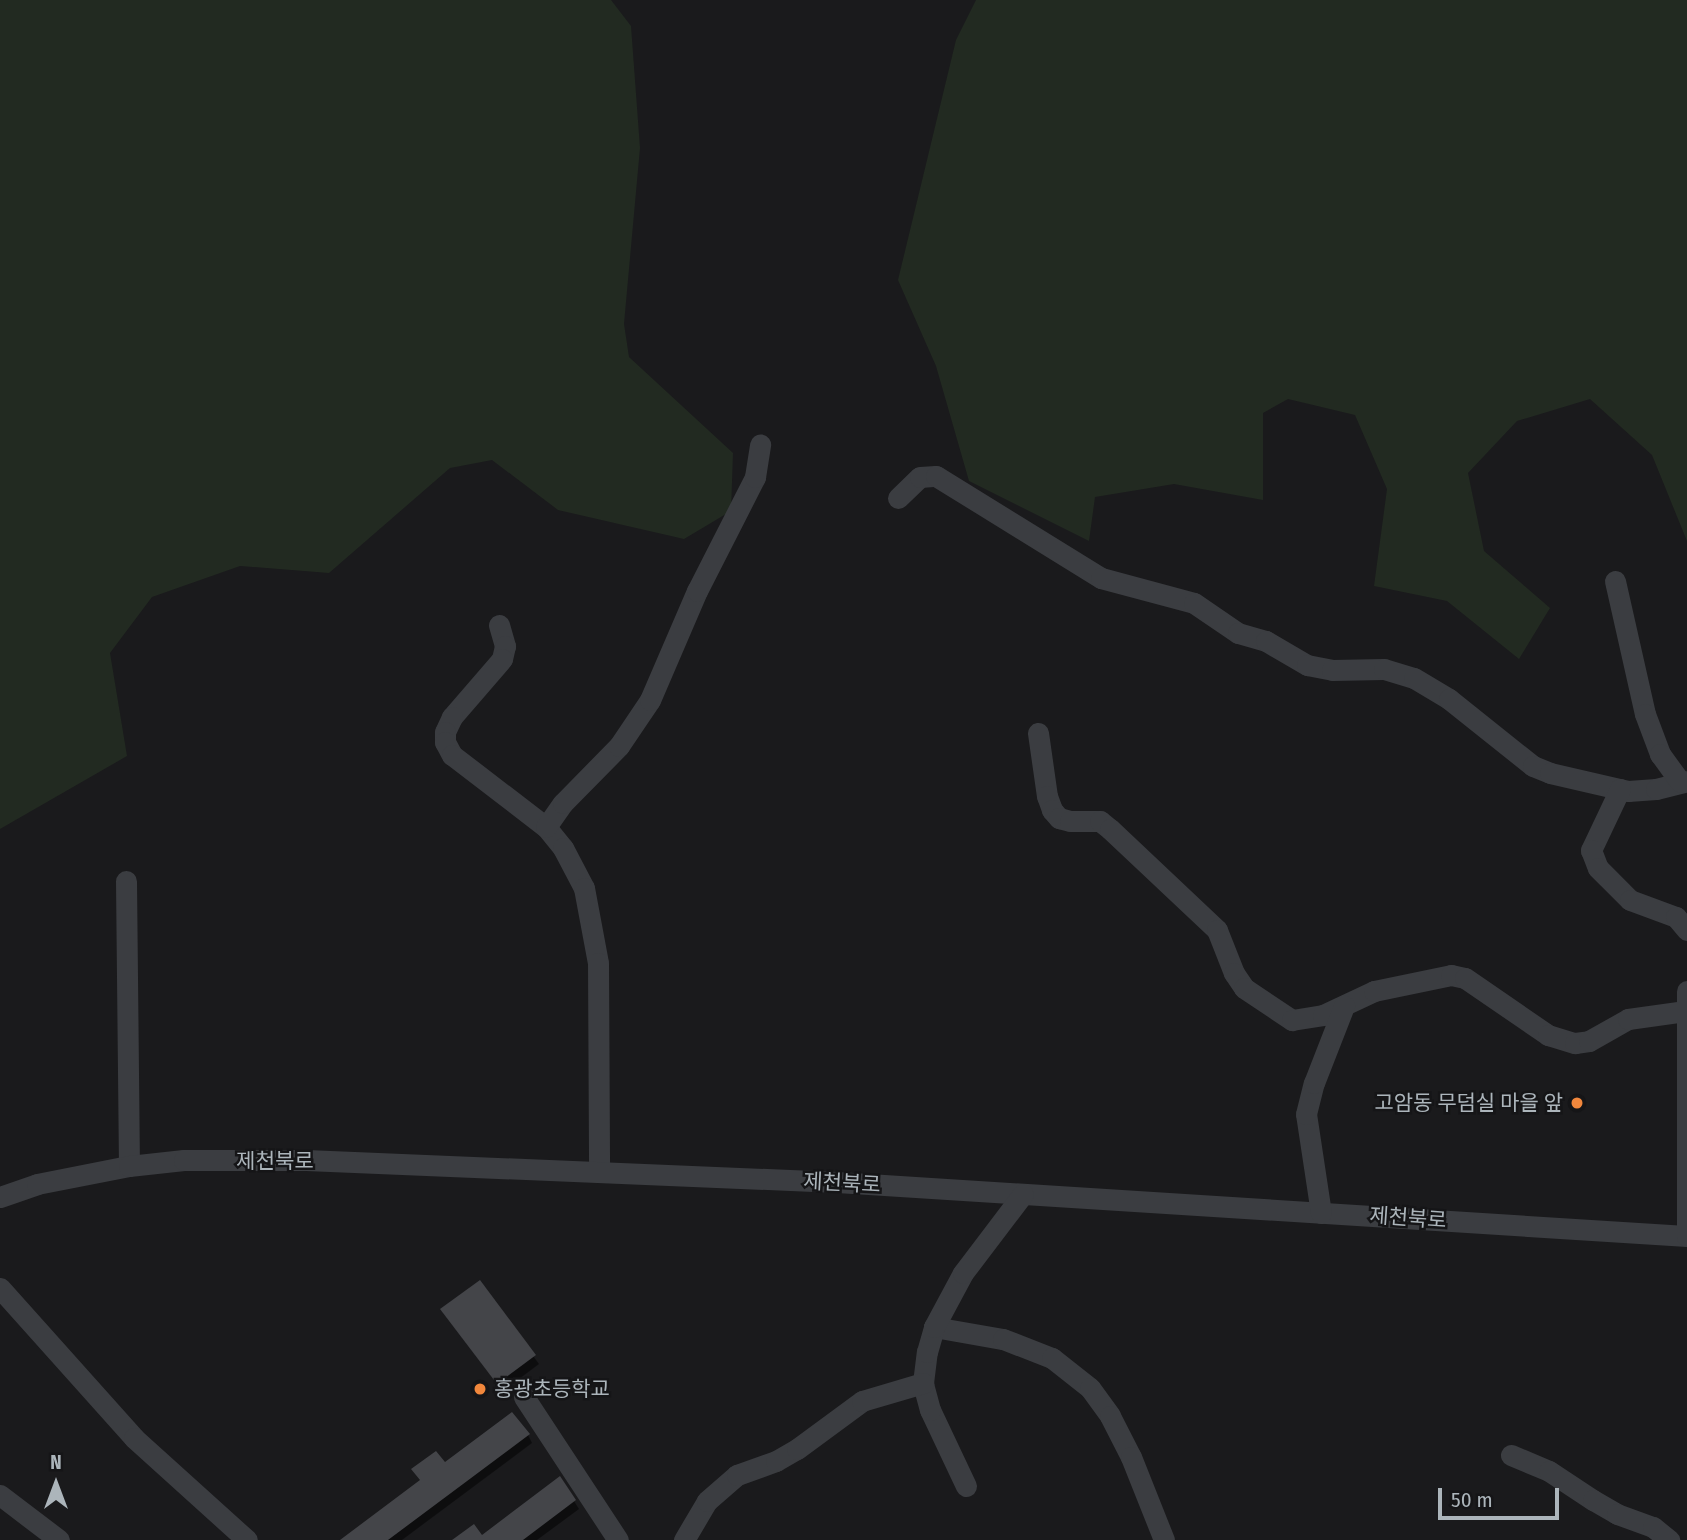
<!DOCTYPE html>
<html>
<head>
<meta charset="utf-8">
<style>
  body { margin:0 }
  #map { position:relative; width:1687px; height:1540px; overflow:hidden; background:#1a1a1c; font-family:"Fira Sans Condensed","Noto Sans KR",sans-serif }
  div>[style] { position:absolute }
  .green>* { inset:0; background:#222a21 }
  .shadow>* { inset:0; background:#0007 }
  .building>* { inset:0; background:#444549 }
  .minor>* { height:21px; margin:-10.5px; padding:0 10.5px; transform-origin:10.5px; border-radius:10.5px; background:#3b3d41 }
  .dots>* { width:19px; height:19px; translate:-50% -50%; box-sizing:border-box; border:4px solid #151517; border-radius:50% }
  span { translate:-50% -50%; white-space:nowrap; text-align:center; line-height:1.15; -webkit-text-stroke:5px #151517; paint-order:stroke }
  .poi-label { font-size:21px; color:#acb5bb }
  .right { translate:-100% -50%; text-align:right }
  .left { translate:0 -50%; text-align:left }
  .street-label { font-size:21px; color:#acb5bb }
  .north { position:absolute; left:21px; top:1449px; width:70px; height:70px; -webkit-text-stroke:5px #151517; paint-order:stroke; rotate:0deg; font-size:19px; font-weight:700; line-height:28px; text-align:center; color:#acb5bb }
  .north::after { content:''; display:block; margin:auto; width:24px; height:32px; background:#acb5bb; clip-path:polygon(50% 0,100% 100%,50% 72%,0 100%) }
  .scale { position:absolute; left:1438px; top:1488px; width:121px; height:32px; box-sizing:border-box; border:4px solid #acb5bb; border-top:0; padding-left:9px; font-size:21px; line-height:24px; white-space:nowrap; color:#acb5bb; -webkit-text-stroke:5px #151517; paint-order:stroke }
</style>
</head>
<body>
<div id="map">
  <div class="green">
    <div style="clip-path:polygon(0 0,611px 0,631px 26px,640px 148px,624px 324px,629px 357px,733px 453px,731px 511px,684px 539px,558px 510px,492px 460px,450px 468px,329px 573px,240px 566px,152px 597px,110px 653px,127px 756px,0 829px)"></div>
    <div style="clip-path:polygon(976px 0,1687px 0,1687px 541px,1652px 455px,1590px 399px,1517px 421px,1468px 473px,1484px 551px,1550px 608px,1519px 659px,1447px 601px,1374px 586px,1387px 489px,1355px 415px,1288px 399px,1263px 413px,1263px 500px,1174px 484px,1095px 497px,1089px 541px,969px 481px,936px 366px,898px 280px,956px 40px)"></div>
  </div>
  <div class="shadow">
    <div style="clip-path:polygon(479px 1282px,539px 1364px,503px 1391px,447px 1317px)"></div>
    <div style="clip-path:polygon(528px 1435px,532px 1443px,402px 1540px,343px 1540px,444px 1464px)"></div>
    <div style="clip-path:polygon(560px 1479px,579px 1509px,537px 1540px,455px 1540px,482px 1537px)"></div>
  </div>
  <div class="building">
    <div style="clip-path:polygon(480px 1280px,536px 1355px,497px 1384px,440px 1309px)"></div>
    <div style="clip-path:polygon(512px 1412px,530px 1434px,388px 1540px,340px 1540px,420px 1480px,411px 1469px,436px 1451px,445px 1462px)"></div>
    <div style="clip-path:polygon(560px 1476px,576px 1500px,523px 1540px,452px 1540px,474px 1524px,482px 1535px)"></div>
  </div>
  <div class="minor">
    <div style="left:898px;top:498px;width:30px;rotate:-44deg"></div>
    <div style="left:920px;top:477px;width:16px;rotate:-4deg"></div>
    <div style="left:936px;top:476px;width:194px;rotate:31.7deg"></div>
    <div style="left:1101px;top:578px;width:96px;rotate:15deg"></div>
    <div style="left:1194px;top:603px;width:53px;rotate:34.3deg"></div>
    <div style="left:1238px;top:633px;width:29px;rotate:16deg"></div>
    <div style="left:1266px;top:641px;width:48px;rotate:30.3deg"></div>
    <div style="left:1307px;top:665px;width:25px;rotate:11deg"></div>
    <div style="left:1332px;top:670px;width:52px;rotate:-1.1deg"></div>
    <div style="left:1384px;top:669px;width:31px;rotate:17deg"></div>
    <div style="left:1414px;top:678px;width:41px;rotate:31deg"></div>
    <div style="left:1449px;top:699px;width:107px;rotate:38.6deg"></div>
    <div style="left:1533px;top:766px;width:18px;rotate:22deg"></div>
    <div style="left:1550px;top:773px;width:80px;rotate:13deg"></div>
    <div style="left:1628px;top:791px;width:28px;rotate:-4deg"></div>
    <div style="left:1656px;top:789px;width:32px;rotate:-14deg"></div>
    <div style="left:1615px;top:581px;width:136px;rotate:77.3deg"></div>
    <div style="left:1645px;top:714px;width:43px;rotate:69.4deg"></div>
    <div style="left:1660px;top:754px;width:34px;rotate:54deg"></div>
    <div style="left:499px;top:625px;width:22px;rotate:74deg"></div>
    <div style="left:505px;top:646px;width:13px;rotate:103deg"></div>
    <div style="left:502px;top:659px;width:77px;rotate:130.8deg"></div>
    <div style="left:452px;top:717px;width:17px;rotate:115deg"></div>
    <div style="left:445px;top:732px;width:10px;rotate:90deg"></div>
    <div style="left:445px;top:742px;width:15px;rotate:62deg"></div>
    <div style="left:452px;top:755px;width:118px;rotate:37.5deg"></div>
    <div style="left:546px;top:827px;width:27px;rotate:51deg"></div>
    <div style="left:563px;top:848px;width:45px;rotate:62.3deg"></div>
    <div style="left:584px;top:888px;width:76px;rotate:79.4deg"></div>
    <div style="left:598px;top:963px;width:209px;rotate:89.7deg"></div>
    <div style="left:1038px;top:733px;width:64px;rotate:81.9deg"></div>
    <div style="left:1047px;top:796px;width:15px;rotate:70deg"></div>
    <div style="left:1052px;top:810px;width:11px;rotate:49deg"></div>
    <div style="left:1059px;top:818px;width:11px;rotate:15deg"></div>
    <div style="left:1070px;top:821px;width:30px"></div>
    <div style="left:1100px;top:821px;width:13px;rotate:39deg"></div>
    <div style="left:1110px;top:829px;width:147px;rotate:43.3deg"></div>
    <div style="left:1217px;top:930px;width:46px;rotate:68.4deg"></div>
    <div style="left:1234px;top:973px;width:18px;rotate:56deg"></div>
    <div style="left:1244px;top:988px;width:58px;rotate:33.7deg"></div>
    <div style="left:1292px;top:1020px;width:31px;rotate:-9deg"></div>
    <div style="left:1323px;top:1015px;width:56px;rotate:-25.2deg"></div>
    <div style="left:1374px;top:991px;width:79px;rotate:-11.7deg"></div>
    <div style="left:1451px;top:975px;width:14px;rotate:12deg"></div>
    <div style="left:1465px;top:978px;width:101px;rotate:34.5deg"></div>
    <div style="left:1548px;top:1035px;width:28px;rotate:17deg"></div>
    <div style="left:1575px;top:1043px;width:14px;rotate:-8deg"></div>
    <div style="left:1589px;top:1041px;width:45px;rotate:-29.4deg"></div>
    <div style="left:1628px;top:1019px;width:58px;rotate:-8deg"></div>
    <div style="left:1620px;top:789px;width:68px;rotate:115.4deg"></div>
    <div style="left:1591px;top:850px;width:19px;rotate:69deg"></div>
    <div style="left:1598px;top:868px;width:45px;rotate:45deg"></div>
    <div style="left:1630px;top:900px;width:49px;rotate:20.3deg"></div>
    <div style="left:1676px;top:917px;width:17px;rotate:50deg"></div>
    <div style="left:546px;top:827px;width:29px;rotate:-55deg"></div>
    <div style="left:563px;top:803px;width:80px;rotate:-45.5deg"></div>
    <div style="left:619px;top:746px;width:55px;rotate:-56deg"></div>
    <div style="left:650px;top:700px;width:119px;rotate:-66.7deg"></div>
    <div style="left:697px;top:591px;width:128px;rotate:-63deg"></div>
    <div style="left:755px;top:477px;width:33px;rotate:-81deg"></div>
    <div style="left:126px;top:881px;width:285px;rotate:89.4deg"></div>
    <div style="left:0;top:1197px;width:39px;rotate:-19deg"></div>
    <div style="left:37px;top:1184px;width:94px;rotate:-11.1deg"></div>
    <div style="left:129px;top:1166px;width:55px;rotate:-6.2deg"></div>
    <div style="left:184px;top:1160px;width:122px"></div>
    <div style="left:306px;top:1160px;width:531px;rotate:2.37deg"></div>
    <div style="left:837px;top:1182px;width:852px;rotate:3.64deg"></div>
    <div style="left:1321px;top:1213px;width:100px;rotate:-98.6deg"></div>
    <div style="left:1306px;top:1114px;width:32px;rotate:-76deg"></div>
    <div style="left:1314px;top:1083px;width:83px;rotate:-68.7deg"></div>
    <div style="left:1687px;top:1236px;width:245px;rotate:-90deg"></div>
    <div style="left:0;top:1288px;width:201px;rotate:48.2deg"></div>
    <div style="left:134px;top:1438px;width:152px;rotate:42.1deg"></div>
    <div style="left:934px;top:1327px;width:70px;rotate:9.9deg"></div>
    <div style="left:1003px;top:1339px;width:53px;rotate:21.2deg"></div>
    <div style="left:1052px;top:1358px;width:48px;rotate:38.3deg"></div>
    <div style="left:1090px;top:1388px;width:34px;rotate:54deg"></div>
    <div style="left:1110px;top:1416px;width:46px;rotate:62.9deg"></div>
    <div style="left:1131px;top:1457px;width:89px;rotate:68.3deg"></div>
    <div style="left:524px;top:1397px;width:171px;rotate:56.7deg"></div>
    <div style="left:1511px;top:1455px;width:41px;rotate:22.8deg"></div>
    <div style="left:1549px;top:1471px;width:53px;rotate:33.4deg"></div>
    <div style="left:1593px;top:1500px;width:28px;rotate:30deg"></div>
    <div style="left:1617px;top:1514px;width:38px;rotate:20deg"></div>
    <div style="left:1653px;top:1527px;width:21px;rotate:39deg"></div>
    <div style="left:966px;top:1486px;width:84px;rotate:-115.3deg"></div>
    <div style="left:930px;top:1410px;width:28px;rotate:-105deg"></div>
    <div style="left:923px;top:1383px;width:31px;rotate:-83deg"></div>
    <div style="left:927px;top:1352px;width:26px;rotate:-74deg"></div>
    <div style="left:934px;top:1327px;width:61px;rotate:-61.8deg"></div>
    <div style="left:963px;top:1273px;width:99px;rotate:-52.8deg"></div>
    <div style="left:0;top:1495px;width:74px;rotate:37.3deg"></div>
    <div style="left:684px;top:1540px;width:45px;rotate:-59.5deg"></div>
    <div style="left:707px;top:1501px;width:40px;rotate:-41deg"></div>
    <div style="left:737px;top:1475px;width:41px;rotate:-19.7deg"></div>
    <div style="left:776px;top:1461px;width:24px;rotate:-30deg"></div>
    <div style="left:797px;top:1449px;width:81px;rotate:-36.4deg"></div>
    <div style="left:862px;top:1401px;width:64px;rotate:-16.4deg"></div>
  </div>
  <div class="dots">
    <div style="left:1577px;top:1103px;background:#f1873c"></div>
    <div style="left:480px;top:1389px;background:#f1873c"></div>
  </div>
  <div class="poi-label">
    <span class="right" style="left:1563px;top:1103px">고암동 무덤실 마을 앞</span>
    <span class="left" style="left:494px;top:1389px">홍광초등학교</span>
  </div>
  <div class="street-label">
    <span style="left:275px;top:1161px">제천북로</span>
    <span style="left:842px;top:1183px;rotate:3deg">제천북로</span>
    <span style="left:1408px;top:1218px;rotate:4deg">제천북로</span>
  </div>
  <div class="north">N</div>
  <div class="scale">50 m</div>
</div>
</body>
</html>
